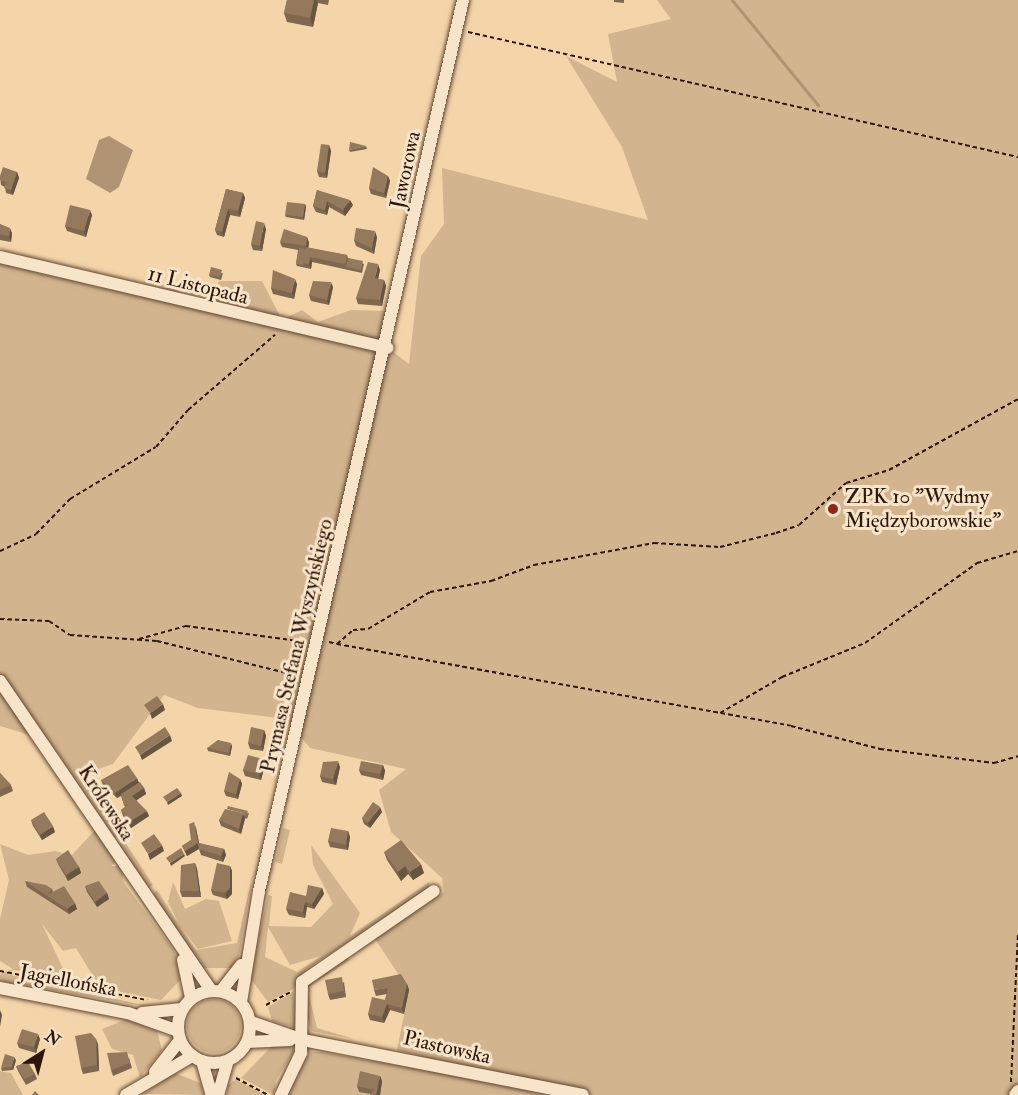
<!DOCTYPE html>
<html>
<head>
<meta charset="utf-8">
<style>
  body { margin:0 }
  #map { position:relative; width:1018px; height:1095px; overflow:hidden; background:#f4d5aa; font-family:"IM FELL Double Pica",serif }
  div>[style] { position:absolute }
  .green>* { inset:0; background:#d2b48e }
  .round { border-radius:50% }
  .water>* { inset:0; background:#b09473 }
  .stream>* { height:3px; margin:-1.5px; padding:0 1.5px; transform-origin:1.5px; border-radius:1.5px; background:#b09473 }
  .path>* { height:2px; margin-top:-1px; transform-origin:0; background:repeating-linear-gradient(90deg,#2d1507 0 4.5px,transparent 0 7.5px) }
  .roads { filter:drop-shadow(0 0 2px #5f4530) drop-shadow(0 0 2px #5f4530) }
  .minor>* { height:12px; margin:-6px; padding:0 6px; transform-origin:6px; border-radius:6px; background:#f8e4c8 }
  .minor>.ring { margin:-6px; padding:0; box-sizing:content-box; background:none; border:12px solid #f8e4c8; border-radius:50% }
  .wall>* { inset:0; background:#7f684f }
  .shaded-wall>* { inset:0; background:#685540 }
  .building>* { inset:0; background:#94795c }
  .dots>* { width:16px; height:16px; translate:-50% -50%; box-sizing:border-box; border:3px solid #f8e4c8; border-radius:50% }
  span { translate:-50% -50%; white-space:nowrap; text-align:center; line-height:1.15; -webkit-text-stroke:6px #f8e4c8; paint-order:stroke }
  .street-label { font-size:21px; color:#2d1507 }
  .poi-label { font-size:21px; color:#2d1507 }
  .left { translate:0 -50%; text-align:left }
  .north { position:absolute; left:12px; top:1023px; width:60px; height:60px; -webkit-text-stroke:4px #f8e4c8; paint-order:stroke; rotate:36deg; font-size:16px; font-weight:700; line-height:24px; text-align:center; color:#2d1507 }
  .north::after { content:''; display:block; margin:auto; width:21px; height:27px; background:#2d1507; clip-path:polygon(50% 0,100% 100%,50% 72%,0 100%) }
</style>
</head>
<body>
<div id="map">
  <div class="green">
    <div style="clip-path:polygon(657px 0,1018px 0,1018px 1095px,287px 1095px,310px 1052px,321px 1052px,554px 1093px,397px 1050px,409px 990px,375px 939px,444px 892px,442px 878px,391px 832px,379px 790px,406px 769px,310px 748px,286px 719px,198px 708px,164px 695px,113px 764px,81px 775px,120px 835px,113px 839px,50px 741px,0 726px,0 261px,100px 288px,171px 288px,208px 304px,219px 281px,262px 281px,282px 320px,302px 310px,318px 322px,351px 310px,387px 311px,393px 352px,409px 364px,421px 256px,444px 224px,442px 168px,648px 220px,622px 147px,566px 56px,617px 82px,608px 34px,671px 19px)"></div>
    <div style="clip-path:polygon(evenodd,97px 828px,118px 860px,111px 866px,121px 866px,124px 883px,173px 949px,183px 974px,180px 980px,161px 1000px,14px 970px,6px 974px,155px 1008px,0 981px,0 974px,13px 969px,0 961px,0 919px,9px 880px,0 844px,28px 855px,56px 851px,71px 856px,97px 828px,42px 924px,63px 951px,76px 948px,97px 983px,68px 979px,42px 924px)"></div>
    <div style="clip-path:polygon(283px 828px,290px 830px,282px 864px,275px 862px)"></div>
    <div style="clip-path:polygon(123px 839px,153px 885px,145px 891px,118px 848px)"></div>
    <div style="clip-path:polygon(evenodd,311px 845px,360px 913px,350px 936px,429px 882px,429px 888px,307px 969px,293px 989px,268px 1002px,250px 978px,268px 895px,272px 896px,269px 926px,311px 927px,333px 904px,313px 865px,311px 845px,268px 927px,290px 965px,321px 956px,297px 972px,265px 957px,268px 927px)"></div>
    <div style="clip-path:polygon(253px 873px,239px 956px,232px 968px,202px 968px,150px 897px,157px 890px,179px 924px,168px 902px,173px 882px,185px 909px,206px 899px,219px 901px,232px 941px,198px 949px,181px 927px,196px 950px,237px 943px)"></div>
    <div style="clip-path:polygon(345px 956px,350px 960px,307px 988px,317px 1028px,354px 1039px,311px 1031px,304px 1000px,307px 983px)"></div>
    <div style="clip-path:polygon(293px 992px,299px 1025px,297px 1028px,272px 1021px,268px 1007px)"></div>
    <div class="round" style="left:187px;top:999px;width:54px;height:54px"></div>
    <div style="clip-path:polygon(127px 1019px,157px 1031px,162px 1050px,140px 1078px,133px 1055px,112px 1049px,102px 1029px)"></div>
    <div style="clip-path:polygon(273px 1045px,291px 1046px,294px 1052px,276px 1080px,274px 1095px,241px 1078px)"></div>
    <div style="clip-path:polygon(0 1071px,11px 1073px,23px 1095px,0 1095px)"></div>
    <div style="clip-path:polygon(175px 1073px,200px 1083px,204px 1095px,143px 1094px)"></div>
    <div style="clip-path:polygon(235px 1080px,239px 1081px,266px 1095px,227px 1095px,228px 1085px)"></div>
  </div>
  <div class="water">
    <div style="clip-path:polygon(109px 136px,133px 150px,119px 187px,110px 193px,86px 179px,99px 140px)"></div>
  </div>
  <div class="stream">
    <div style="left:732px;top:0;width:136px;rotate:50.7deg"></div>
  </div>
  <div class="path">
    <div style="left:468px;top:32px;width:564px;rotate:12.8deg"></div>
    <div style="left:0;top:551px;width:40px;rotate:-25deg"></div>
    <div style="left:36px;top:534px;width:49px;rotate:-45.8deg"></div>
    <div style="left:70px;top:499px;width:100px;rotate:-31.2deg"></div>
    <div style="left:156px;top:447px;width:49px;rotate:-49.1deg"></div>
    <div style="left:188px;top:410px;width:115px;rotate:-40.8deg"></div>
    <div style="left:0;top:619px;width:49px;rotate:2.3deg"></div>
    <div style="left:49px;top:621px;width:25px;rotate:34deg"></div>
    <div style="left:70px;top:635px;width:87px;rotate:3.9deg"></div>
    <div style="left:157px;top:641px;width:145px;rotate:13.9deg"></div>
    <div style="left:139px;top:639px;width:49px;rotate:-15.5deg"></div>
    <div style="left:186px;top:626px;width:121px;rotate:7.6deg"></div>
    <div style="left:329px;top:642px;width:8px;rotate:14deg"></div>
    <div style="left:337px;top:644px;width:21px;rotate:-41deg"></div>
    <div style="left:353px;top:630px;width:15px;rotate:-4deg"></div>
    <div style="left:368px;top:629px;width:72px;rotate:-30.8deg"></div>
    <div style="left:430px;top:592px;width:62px;rotate:-10.2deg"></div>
    <div style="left:491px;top:581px;width:46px;rotate:-20.4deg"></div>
    <div style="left:534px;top:565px;width:122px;rotate:-10.4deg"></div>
    <div style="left:654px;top:543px;width:66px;rotate:3.5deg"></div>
    <div style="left:720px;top:547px;width:58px;rotate:-14deg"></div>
    <div style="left:776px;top:533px;width:24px;rotate:-19deg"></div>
    <div style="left:799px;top:525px;width:63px;rotate:-41.8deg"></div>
    <div style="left:846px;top:483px;width:45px;rotate:-16.8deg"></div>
    <div style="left:889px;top:470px;width:147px;rotate:-28.8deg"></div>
    <div style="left:337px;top:644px;width:461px;rotate:10.2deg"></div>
    <div style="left:791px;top:726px;width:92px;rotate:14.5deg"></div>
    <div style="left:880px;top:749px;width:115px;rotate:7deg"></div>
    <div style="left:994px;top:763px;width:25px;rotate:-16deg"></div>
    <div style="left:720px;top:713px;width:72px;rotate:-30.1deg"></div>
    <div style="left:782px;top:677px;width:90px;rotate:-22.3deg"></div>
    <div style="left:865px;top:643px;width:138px;rotate:-35.5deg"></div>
    <div style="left:977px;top:563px;width:43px;rotate:-16.3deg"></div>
    <div style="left:0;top:971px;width:150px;rotate:11.2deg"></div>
    <div style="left:266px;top:1005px;width:27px;rotate:-28deg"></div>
    <div style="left:236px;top:1078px;width:36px;rotate:28deg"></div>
    <div style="left:1011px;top:1082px;width:150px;rotate:-87.3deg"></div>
  </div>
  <div class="roads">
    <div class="minor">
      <div style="left:0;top:257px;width:398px;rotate:13.2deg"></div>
      <div style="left:0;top:681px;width:374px;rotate:55.7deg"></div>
      <div style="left:183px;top:960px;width:39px;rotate:78deg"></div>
      <div style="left:0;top:988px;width:130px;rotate:11.1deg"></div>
      <div style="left:128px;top:1013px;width:53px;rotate:19.8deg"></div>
      <div class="ring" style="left:178px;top:991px;width:60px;height:60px"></div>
      <div style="left:221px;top:991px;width:33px;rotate:-52deg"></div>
      <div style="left:241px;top:1002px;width:112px;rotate:-80.8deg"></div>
      <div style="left:259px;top:891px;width:914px;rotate:-77.1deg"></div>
      <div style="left:142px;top:1013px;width:40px;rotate:-5.7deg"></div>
      <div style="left:251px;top:1022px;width:55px;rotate:19.1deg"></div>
      <div style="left:303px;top:1040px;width:285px;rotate:11.1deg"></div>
      <div style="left:247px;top:1042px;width:43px;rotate:-2.7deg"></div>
      <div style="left:202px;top:1061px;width:35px;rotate:74deg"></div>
      <div style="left:155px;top:1072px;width:41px;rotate:-52deg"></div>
      <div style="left:126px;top:1095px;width:77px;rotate:-30.6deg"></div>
      <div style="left:218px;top:1095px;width:35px;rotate:-74deg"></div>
      <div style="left:281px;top:1095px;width:47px;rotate:-64.5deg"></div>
      <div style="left:301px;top:1053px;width:71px;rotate:-89.2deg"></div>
      <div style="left:302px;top:982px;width:160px;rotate:-34.6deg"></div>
      <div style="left:1015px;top:1095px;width:5px;rotate:-53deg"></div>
    </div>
  </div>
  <div class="wall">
    <div style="clip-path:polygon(287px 0,329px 0,328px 5px,318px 3px,313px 27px,287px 22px,284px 13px)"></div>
    <div style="clip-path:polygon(614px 0,624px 0,624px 3px,614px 2px)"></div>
    <div style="clip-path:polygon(329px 145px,331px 151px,327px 178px,319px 177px,317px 171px)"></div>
    <div style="clip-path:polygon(366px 146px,367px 149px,350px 152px,349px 150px)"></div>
    <div style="clip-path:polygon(17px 172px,19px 178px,13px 195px,6px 193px,5px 187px,1px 185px,0 176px)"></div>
    <div style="clip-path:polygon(388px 176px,390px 181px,386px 198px,371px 194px,369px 188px)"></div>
    <div style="clip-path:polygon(226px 189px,243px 193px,245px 198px,240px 217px,230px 215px,224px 237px,217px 235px,215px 230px)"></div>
    <div style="clip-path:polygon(317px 190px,353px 205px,345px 216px,329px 207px,327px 215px,316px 212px,313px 206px)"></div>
    <div style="clip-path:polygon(305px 204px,306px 207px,304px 220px,286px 217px,285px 215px)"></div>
    <div style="clip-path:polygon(92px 215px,86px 237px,67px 231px,65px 226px)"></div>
    <div style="clip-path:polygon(0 224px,12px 233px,11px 242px,0 240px)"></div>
    <div style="clip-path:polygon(266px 229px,262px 251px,253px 250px,251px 244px)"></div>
    <div style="clip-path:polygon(307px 237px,309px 243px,308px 248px,347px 255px,348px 258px,364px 264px,362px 273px,312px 262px,311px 269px,297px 266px,296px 264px,298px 250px,282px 247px,280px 242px)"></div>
    <div style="clip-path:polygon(377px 237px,374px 254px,356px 246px,354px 240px)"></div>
    <div style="clip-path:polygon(380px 270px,378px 279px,384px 280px,386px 286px,382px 306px,358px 304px,356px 298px)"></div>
    <div style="clip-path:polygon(223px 273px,221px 280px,210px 277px,209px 275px)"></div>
    <div style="clip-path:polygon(297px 284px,294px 299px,273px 294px,271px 288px)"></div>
    <div style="clip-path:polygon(333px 287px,329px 305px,311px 301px,309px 295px)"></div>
    <div style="clip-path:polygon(264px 730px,266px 736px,263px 751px,250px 749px,248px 743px)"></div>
    <div style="clip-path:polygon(232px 746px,230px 756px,208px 751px,207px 748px)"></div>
    <div style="clip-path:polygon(263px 759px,265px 765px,261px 780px,245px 776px,243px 770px)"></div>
    <div style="clip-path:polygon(383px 765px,385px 771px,383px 780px,361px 775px,359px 770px)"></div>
    <div style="clip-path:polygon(340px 767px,336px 785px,322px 782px,320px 776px)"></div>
    <div style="clip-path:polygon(0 773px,11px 785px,13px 791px,0 797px)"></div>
    <div style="clip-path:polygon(240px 779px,242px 784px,238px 799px,226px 796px,224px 791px)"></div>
    <div style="clip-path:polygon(101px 780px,139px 782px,144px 788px,146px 794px,136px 800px,149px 816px,131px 828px,123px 816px,121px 810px,125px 807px,121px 796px,117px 798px,103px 785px)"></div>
    <div style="clip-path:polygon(382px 812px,370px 828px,364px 824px,362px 818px)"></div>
    <div style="clip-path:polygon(249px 813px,247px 819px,245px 818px,241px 834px,221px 826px,219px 820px)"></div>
    <div style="clip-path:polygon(31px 820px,55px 832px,42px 840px,33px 826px)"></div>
    <div style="clip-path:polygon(196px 828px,199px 843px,224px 849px,226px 855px,223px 862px,201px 855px,199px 849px,187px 856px,182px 846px,191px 840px)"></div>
    <div style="clip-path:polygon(348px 831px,350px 837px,348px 850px,330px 847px,328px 841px)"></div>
    <div style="clip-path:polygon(384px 852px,424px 873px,413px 880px,408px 874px,401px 881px,387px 860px)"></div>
    <div style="clip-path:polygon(56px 859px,79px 867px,81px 873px,68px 881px,58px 864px)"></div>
    <div style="clip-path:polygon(195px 863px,197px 869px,201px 897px,182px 897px,180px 891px)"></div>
    <div style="clip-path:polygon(230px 866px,232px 871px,232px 894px,227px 899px,213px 895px,211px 890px)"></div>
    <div style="clip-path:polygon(25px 881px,52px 889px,53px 892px,77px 909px,69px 914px,27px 887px)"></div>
    <div style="clip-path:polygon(85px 886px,107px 893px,109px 899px,97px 907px,87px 892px)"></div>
    <div style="clip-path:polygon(322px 888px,324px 894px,314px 909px,307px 907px,305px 918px,289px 915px,286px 909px,306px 896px)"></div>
    <div style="clip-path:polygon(344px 982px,346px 997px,330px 1000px,328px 994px)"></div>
    <div style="clip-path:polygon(407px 984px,409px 990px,404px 1014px,390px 1010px,384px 1023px,370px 1020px,368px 1014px,385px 1000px,387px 994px,376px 996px,374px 990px)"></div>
    <div style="clip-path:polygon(40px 1039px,36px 1053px,19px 1048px,17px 1043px)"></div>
    <div style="clip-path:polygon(98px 1044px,99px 1071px,83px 1074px,81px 1068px)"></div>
    <div style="clip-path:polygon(129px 1058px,132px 1068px,113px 1076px,111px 1070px)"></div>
    <div style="clip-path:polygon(16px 1060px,13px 1070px,2px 1071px,1px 1068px)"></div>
    <div style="clip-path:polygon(16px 1066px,35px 1074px,37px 1079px,26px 1085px,18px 1071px)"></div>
    <div style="clip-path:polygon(380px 1076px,382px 1081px,380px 1095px,370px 1095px,371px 1094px,359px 1092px,357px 1086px)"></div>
  </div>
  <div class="shaded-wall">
    <div style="clip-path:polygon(314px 0,316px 0,318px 3px,313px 27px,310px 18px)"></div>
    <div style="clip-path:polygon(329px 145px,331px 151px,327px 178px,325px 173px)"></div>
    <div style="clip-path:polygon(17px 172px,19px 178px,13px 195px,11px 190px)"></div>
    <div style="clip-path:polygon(388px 176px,390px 181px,386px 198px,384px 193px)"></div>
    <div style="clip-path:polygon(243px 193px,245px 198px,240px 217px,238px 211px)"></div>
    <div style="clip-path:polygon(350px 200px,353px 205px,345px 216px,343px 210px)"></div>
    <div style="clip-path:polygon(327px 201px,329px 207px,327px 215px,325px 210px)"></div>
    <div style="clip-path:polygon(305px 204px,306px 207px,304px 220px,303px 217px)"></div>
    <div style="clip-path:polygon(228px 209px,230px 215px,224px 237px,222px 232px)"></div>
    <div style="clip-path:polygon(90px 210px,92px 215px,86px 237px,84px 231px)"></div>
    <div style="clip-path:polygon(264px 223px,266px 229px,262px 251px,260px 246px)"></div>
    <div style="clip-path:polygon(10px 228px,12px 233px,11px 242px,9px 236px)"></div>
    <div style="clip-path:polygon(375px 231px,377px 237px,374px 254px,372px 248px)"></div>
    <div style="clip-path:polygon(307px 237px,309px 243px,306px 263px,307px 249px,306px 246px)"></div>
    <div style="clip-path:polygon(310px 257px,312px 262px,311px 269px,309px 264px)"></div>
    <div style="clip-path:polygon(378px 264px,380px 270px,377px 284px,375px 278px)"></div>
    <div style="clip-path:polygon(295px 279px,297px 284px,294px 299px,292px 293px)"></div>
    <div style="clip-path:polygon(384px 280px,386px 286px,382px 306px,380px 300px)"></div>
    <div style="clip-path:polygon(331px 282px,333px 287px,329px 305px,327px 300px)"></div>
    <div style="clip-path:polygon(163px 704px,165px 710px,152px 719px,150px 713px)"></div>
    <div style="clip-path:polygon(264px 730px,266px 736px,263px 751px,261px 746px)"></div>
    <div style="clip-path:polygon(170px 735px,172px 741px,142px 760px,140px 755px)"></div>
    <div style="clip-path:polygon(231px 743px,232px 746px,230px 756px,229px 753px)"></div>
    <div style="clip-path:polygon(263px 759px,265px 765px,261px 780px,259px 774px)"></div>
    <div style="clip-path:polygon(338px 761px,340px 767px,336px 785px,333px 779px)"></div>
    <div style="clip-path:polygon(383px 765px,385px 771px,383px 780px,380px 774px)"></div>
    <div style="clip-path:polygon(137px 778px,139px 783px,117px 798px,115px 793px)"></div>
    <div style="clip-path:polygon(240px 779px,242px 784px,238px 799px,236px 794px)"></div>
    <div style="clip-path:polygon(144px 788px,146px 794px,134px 802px,132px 796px)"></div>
    <div style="clip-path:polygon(181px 793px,182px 796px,168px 805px,167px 802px)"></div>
    <div style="clip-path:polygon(380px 807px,382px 812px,370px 828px,368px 823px)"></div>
    <div style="clip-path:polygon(147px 811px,149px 816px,131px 828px,129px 822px)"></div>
    <div style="clip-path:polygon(243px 813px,245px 819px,241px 834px,239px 829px)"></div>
    <div style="clip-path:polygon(194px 822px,196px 828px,200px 848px,187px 856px,185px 851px,198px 843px)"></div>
    <div style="clip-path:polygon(53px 826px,55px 832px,42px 840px,40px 835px)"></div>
    <div style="clip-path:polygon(348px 831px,350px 837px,348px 850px,346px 845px)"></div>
    <div style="clip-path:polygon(162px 845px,164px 851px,150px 860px,148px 854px)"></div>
    <div style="clip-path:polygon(224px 849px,226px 855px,223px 862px,221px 856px)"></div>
    <div style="clip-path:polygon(184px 854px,185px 856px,171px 866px,170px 863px)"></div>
    <div style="clip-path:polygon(195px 863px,197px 869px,201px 897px,199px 891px)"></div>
    <div style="clip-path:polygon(421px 864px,424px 873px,413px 880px,410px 872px)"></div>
    <div style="clip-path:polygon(230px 866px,232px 871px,232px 894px,227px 899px,225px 893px)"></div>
    <div style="clip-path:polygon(405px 866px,408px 874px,401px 881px,398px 872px)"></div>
    <div style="clip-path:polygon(79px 867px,81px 873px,68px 881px,66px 875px)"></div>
    <div style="clip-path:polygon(322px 888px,324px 894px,314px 909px,312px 904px)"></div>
    <div style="clip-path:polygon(107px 893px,109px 899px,97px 907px,95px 902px)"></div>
    <div style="clip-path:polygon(305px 902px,307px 907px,305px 918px,303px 912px)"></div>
    <div style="clip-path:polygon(75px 903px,77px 909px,69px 914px,67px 909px)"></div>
    <div style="clip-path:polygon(407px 984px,409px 990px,404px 1014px,402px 1008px)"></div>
    <div style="clip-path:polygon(387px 1004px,390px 1010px,384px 1023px,382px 1017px)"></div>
    <div style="clip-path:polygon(0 1010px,2px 1015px,0 1027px)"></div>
    <div style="clip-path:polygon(38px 1034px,40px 1039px,36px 1053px,34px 1047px)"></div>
    <div style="clip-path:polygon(96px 1039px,98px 1044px,99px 1071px,97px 1065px)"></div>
    <div style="clip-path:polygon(14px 1057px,16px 1060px,13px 1070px,12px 1067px)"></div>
    <div style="clip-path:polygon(380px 1076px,382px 1081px,380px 1095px,376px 1095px)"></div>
  </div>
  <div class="building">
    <div style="clip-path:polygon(287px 0,314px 0,310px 18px,284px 13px)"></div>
    <div style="clip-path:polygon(350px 142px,366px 146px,349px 150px)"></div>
    <div style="clip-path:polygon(321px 144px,329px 145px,325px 173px,317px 171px)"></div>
    <div style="clip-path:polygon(3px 167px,17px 172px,11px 190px,4px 188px,6px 182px,0 180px,0 176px)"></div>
    <div style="clip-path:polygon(373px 167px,388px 176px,384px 193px,369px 188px)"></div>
    <div style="clip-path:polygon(226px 189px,243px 193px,238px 211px,228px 209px,222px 232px,215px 230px)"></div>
    <div style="clip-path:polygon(317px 190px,350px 200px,343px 210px,327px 201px,325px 210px,313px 206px)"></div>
    <div style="clip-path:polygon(287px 202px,305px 204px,303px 217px,285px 215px)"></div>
    <div style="clip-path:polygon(70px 205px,90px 210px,84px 231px,65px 226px)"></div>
    <div style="clip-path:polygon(256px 221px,264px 223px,260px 246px,251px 244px)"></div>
    <div style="clip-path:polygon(0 224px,10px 228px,9px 236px,0 234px)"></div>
    <div style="clip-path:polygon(356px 228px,375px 231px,372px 248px,354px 240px)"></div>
    <div style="clip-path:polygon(284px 229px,307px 237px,306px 246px,280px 242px)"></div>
    <div style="clip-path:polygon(306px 247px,347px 255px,345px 264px,310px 257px,309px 264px,303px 263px)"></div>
    <div style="clip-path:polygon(299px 248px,306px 249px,303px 263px,304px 265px,296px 264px)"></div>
    <div style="clip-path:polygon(348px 258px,363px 261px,361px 270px,346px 267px)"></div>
    <div style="clip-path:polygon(368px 262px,378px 264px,375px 278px,384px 280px,380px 300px,356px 298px)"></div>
    <div style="clip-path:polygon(211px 267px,222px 270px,220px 277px,209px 275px)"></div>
    <div style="clip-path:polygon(273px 270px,295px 279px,292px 293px,271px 288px)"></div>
    <div style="clip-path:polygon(313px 281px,331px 282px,327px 300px,309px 295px)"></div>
    <div style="clip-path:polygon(157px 696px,163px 704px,150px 713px,144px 705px)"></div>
    <div style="clip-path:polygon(165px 727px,170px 735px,140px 755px,135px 747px)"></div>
    <div style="clip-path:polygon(251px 727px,264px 730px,261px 746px,248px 743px)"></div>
    <div style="clip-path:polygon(218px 740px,231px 743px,229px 753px,207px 748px)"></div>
    <div style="clip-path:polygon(248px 755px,263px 759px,259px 774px,243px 770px)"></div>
    <div style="clip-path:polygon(338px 761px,333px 779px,320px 776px,323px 762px)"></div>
    <div style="clip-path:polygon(361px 761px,383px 765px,380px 774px,359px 770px)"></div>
    <div style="clip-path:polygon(128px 765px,137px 778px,115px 793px,101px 780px)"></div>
    <div style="clip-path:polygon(229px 772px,240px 779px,236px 794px,224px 791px)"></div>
    <div style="clip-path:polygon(0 773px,11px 785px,0 790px)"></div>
    <div style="clip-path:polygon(140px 782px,144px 788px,132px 796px,147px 811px,129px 822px,121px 810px,130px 803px,124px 806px,121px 794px)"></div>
    <div style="clip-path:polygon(177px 788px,181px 793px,167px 802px,163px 797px)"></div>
    <div style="clip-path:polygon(373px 802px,380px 807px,368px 823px,362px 818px)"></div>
    <div style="clip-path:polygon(228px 806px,248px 811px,246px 816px,244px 816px,243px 813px,227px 809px)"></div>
    <div style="clip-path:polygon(225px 809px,243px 813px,239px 829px,219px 820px)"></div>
    <div style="clip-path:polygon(44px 812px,53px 826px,40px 835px,31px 820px)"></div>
    <div style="clip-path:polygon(194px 822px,198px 843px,224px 849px,221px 856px,199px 849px,198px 843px,185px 851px,182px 846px,191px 840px,189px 824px)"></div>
    <div style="clip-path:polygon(331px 828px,348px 831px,346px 845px,328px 841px)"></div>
    <div style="clip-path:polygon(154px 834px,162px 845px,148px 854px,141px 843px)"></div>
    <div style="clip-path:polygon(401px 840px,421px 864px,410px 872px,405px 866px,398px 872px,384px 852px)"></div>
    <div style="clip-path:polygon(181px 848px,184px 854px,170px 863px,166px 858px)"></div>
    <div style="clip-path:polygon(68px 850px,79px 867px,66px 875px,56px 859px)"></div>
    <div style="clip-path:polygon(195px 863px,199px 891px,180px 891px,181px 865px)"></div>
    <div style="clip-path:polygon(217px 863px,230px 866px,230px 888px,225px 893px,211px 890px)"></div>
    <div style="clip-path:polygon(25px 881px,46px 885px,52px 889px,47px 895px,64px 886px,75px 903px,67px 909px)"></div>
    <div style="clip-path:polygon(99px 881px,107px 893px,95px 902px,85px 886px)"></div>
    <div style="clip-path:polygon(308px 885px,322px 888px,312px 904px,305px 902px,303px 912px,286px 909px,290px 892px,306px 896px)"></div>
    <div style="clip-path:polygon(401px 974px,407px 984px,402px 1008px,387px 1004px,382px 1017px,368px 1014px,372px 997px,385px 1000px,388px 988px,374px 990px,372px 980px)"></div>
    <div style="clip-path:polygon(342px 977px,344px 991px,328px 994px,325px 980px)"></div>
    <div style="clip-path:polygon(22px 1029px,38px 1034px,34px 1047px,17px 1043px)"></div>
    <div style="clip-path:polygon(91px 1033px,96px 1039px,97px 1065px,81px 1068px,75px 1036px)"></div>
    <div style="clip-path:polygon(127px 1052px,130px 1063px,111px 1070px,107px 1053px)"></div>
    <div style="clip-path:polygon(5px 1054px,14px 1057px,12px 1067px,1px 1068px)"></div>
    <div style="clip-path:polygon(28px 1062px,35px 1074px,24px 1079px,16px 1066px)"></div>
    <div style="clip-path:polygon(360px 1071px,380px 1076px,376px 1095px,370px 1095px,374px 1090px,357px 1086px)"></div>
    <div style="clip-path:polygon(35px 1091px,39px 1095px,32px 1095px)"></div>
  </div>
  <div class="dots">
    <div style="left:833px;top:509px;background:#8f2418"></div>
  </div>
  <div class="street-label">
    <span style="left:406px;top:170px;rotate:-78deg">Jaworowa</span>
    <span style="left:198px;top:286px;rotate:14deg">11 Listopada</span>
    <span style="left:297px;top:646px;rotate:-77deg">Prymasa Stefana Wyszyńskiego</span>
    <span style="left:106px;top:803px;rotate:57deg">Królewska</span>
    <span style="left:68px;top:981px;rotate:11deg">Jagiellońska</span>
    <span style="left:447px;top:1048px;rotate:13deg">Piastowska</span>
  </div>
  <div class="poi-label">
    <span class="left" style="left:845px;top:509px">ZPK 10 "Wydmy<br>Międzyborowskie"</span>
  </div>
  <div class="north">N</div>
</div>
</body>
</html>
